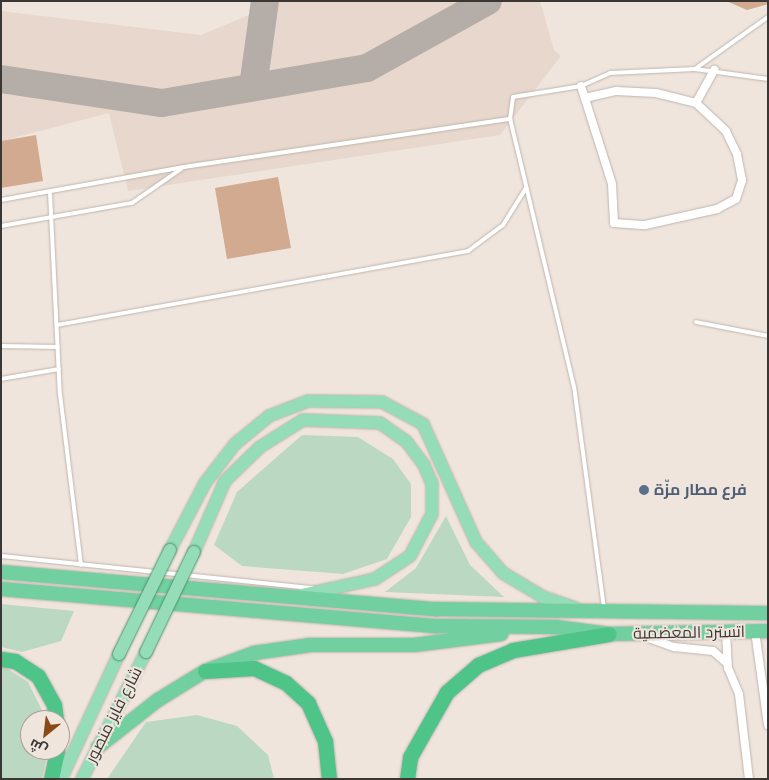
<!DOCTYPE html>
<html>
<head>
<meta charset="utf-8">
<style>
  body { margin:0 }
  #map { position:relative; width:769px; height:780px; overflow:hidden; background:#efe5dd; font-family:"DM Sans",Cairo,sans-serif }
  div>[style] { position:absolute }
  .built>* { inset:0; background:#e8d7cc }
  .green>* { inset:0; background:#bbd8c3 }
  .taxiway>* { height:28px; margin:-14px; padding:0 14px; transform-origin:14px; border-radius:14px; background:#b5ada7 }
  .building>* { inset:0; background:#d1aa8f }
  .roads { filter:drop-shadow(0 0 1px #bfb5ae) drop-shadow(0 0 1px #bfb5ae) }
  .service>* { height:4px; margin:-2px; padding:0 2px; transform-origin:2px; border-radius:2px; background:#fff }
  .minor>* { height:8px; margin:-4px; padding:0 4px; transform-origin:4px; border-radius:4px; background:#fff }
  .primary>* { height:12px; margin:-6px; padding:0 6px; transform-origin:6px; border-radius:6px; background:#95dcb8 }
  .trunk>* { height:14px; margin:-7px; padding:0 7px; transform-origin:7px; border-radius:7px; background:#72d0a0 }
  .motorway>* { height:15px; margin:-7.5px; padding:0 7.5px; transform-origin:7.5px; border-radius:7.5px; background:#4fc489 }
  .bridges { filter:drop-shadow(0 0 1px #48936b) drop-shadow(0 0 1px #48936b) }
  .primary-bridge>* { height:12px; margin:-6px; padding:0 6px; transform-origin:6px; border-radius:6px; background:#95dcb8 }
  .dots>* { width:14px; height:14px; translate:-50% -50%; box-sizing:border-box; border:2px solid #efe5dd; border-radius:50% }
  span { translate:-50% -50%; white-space:nowrap; text-align:center; line-height:1.15; -webkit-text-stroke:4px #efe5dd; paint-order:stroke }
  .service-label { font-size:16px; color:#4e5e75; font-weight:700 }
  .left { translate:0 -50%; text-align:left }
  .street-label { font-size:16px; color:#3b3734 }
  .frame { position:absolute; inset:0; border:2px solid #3b3734; pointer-events:none }
  .north { position:absolute; left:20px; top:710px; width:50px; height:50px; box-sizing:border-box; background:#efe5dd; border:1px solid #a79f99; border-radius:50%; rotate:209deg; font-size:14px; font-weight:700; line-height:20px; text-align:center; color:#3b3734 }
  .north::after { content:''; display:block; margin:auto; width:18px; height:22px; background:#8a4915; clip-path:polygon(50% 0,100% 100%,50% 72%,0 100%) }
</style>
</head>
<body>
<div id="map">
  <div class="built">
    <div style="clip-path:polygon(282px 1px,540px 1px,554px 50px,561px 56px,500px 135px,128px 191px,109px 113px,1px 141px,1px 11px,201px 35px)"></div>
  </div>
  <div class="green">
    <div style="clip-path:polygon(302px 435px,358px 437px,393px 459px,411px 484px,411px 517px,387px 559px,343px 574px,242px 566px,214px 545px,237px 492px)"></div>
    <div style="clip-path:polygon(446px 516px,470px 565px,504px 597px,385px 592px,416px 568px)"></div>
    <div style="clip-path:polygon(1px 604px,74px 611px,61px 641px,22px 652px,1px 647px)"></div>
    <div style="clip-path:polygon(1px 665px,28px 682px,47px 720px,30px 720px,30px 750px,48px 750px,42px 779px,1px 779px)"></div>
    <div style="clip-path:polygon(197px 715px,237px 726px,268px 755px,274px 779px,107px 779px,146px 722px)"></div>
  </div>
  <div class="taxiway">
    <div style="left:1px;top:79px;width:163px;rotate:8.5deg"></div>
    <div style="left:162px;top:103px;width:208px;rotate:-9.7deg"></div>
    <div style="left:367px;top:68px;width:138px;rotate:-29deg"></div>
    <div style="left:253px;top:87px;width:87px;rotate:-82.1deg"></div>
  </div>
  <div class="building">
    <div style="clip-path:polygon(726px 1px,768px 1px,768px 4px,747px 10px)"></div>
    <div style="clip-path:polygon(36px 135px,43px 181px,1px 188px,1px 141px)"></div>
    <div style="clip-path:polygon(278px 177px,291px 248px,227px 259px,215px 188px)"></div>
  </div>
  <div class="roads">
    <div class="service">
      <div style="left:695px;top:69px;width:90px;rotate:-35.5deg"></div>
      <div style="left:50px;top:193px;width:201px;rotate:87.2deg"></div>
      <div style="left:60px;top:394px;width:172px;rotate:83deg"></div>
      <div style="left:1px;top:200px;width:186px;rotate:-10.2deg"></div>
      <div style="left:184px;top:167px;width:330px;rotate:-8.4deg"></div>
      <div style="left:1px;top:226px;width:133px;rotate:-10deg"></div>
      <div style="left:132px;top:203px;width:60px;rotate:-34.8deg"></div>
      <div style="left:696px;top:322px;width:73px;rotate:11deg"></div>
      <div style="left:57px;top:325px;width:418px;rotate:-10.2deg"></div>
      <div style="left:468px;top:251px;width:44px;rotate:-36.6deg"></div>
      <div style="left:503px;top:225px;width:44px;rotate:-58.1deg"></div>
      <div style="left:1px;top:346px;width:57px;rotate:1deg"></div>
      <div style="left:1px;top:379px;width:59px;rotate:-9.8deg"></div>
      <div style="left:1px;top:556px;width:314px;rotate:5.9deg"></div>
      <div style="left:604px;top:608px;width:223px;rotate:-97.7deg"></div>
      <div style="left:574px;top:387px;width:276px;rotate:-103.4deg"></div>
      <div style="left:510px;top:119px;width:22px;rotate:-82deg"></div>
      <div style="left:513px;top:97px;width:69px;rotate:-9.2deg"></div>
      <div style="left:581px;top:86px;width:32px;rotate:-24deg"></div>
      <div style="left:610px;top:73px;width:85px;rotate:-2.7deg"></div>
      <div style="left:695px;top:69px;width:74px;rotate:7.8deg"></div>
    </div>
    <div class="minor">
      <div style="left:581px;top:86px;width:103px;rotate:72.4deg"></div>
      <div style="left:612px;top:184px;width:39px;rotate:87deg"></div>
      <div style="left:614px;top:223px;width:31px;rotate:4deg"></div>
      <div style="left:645px;top:225px;width:74px;rotate:-12.5deg"></div>
      <div style="left:717px;top:209px;width:21px;rotate:-28deg"></div>
      <div style="left:736px;top:199px;width:20px;rotate:-72deg"></div>
      <div style="left:742px;top:180px;width:26px;rotate:-101deg"></div>
      <div style="left:737px;top:154px;width:25px;rotate:-116deg"></div>
      <div style="left:726px;top:131px;width:41px;rotate:-137deg"></div>
      <div style="left:696px;top:103px;width:38px;rotate:-61deg"></div>
      <div style="left:585px;top:98px;width:32px;rotate:-13deg"></div>
      <div style="left:616px;top:91px;width:40px;rotate:2.9deg"></div>
      <div style="left:656px;top:93px;width:41px;rotate:14deg"></div>
      <div style="left:755px;top:631px;width:95px;rotate:82.1deg"></div>
      <div style="left:726px;top:632px;width:36px;rotate:87deg"></div>
      <div style="left:728px;top:668px;width:28px;rotate:67deg"></div>
      <div style="left:739px;top:694px;width:86px;rotate:83.3deg"></div>
      <div style="left:646px;top:637px;width:30px;rotate:20deg"></div>
      <div style="left:674px;top:647px;width:39px;rotate:6deg"></div>
      <div style="left:713px;top:651px;width:18px;rotate:41deg"></div>
    </div>
    <div class="primary">
      <div style="left:170px;top:550px;width:76px;rotate:-62.4deg"></div>
      <div style="left:205px;top:483px;width:49px;rotate:-52.4deg"></div>
      <div style="left:235px;top:444px;width:44px;rotate:-39.5deg"></div>
      <div style="left:269px;top:416px;width:42px;rotate:-21deg"></div>
      <div style="left:308px;top:401px;width:74px;rotate:0.8deg"></div>
      <div style="left:382px;top:402px;width:47px;rotate:28.2deg"></div>
      <div style="left:423px;top:424px;width:129px;rotate:65.8deg"></div>
      <div style="left:476px;top:542px;width:41px;rotate:48.9deg"></div>
      <div style="left:503px;top:573px;width:47px;rotate:31deg"></div>
      <div style="left:543px;top:597px;width:36px;rotate:19deg"></div>
      <div style="left:194px;top:552px;width:77px;rotate:-66.4deg"></div>
      <div style="left:225px;top:481px;width:49px;rotate:-44.2deg"></div>
      <div style="left:260px;top:447px;width:51px;rotate:-32.1deg"></div>
      <div style="left:303px;top:420px;width:77px;rotate:2.2deg"></div>
      <div style="left:380px;top:423px;width:32px;rotate:35deg"></div>
      <div style="left:406px;top:441px;width:30px;rotate:53deg"></div>
      <div style="left:424px;top:465px;width:21px;rotate:67deg"></div>
      <div style="left:432px;top:484px;width:30px;rotate:90deg"></div>
      <div style="left:432px;top:514px;width:47px;rotate:117.6deg"></div>
      <div style="left:410px;top:556px;width:42px;rotate:146.7deg"></div>
      <div style="left:375px;top:579px;width:79px;rotate:167.6deg"></div>
      <div style="left:61px;top:779px;width:138px;rotate:-65.1deg"></div>
      <div style="left:82px;top:779px;width:142px;rotate:-63.3deg"></div>
    </div>
    <div class="trunk">
      <div style="left:1px;top:572px;width:438px;rotate:4.9deg"></div>
      <div style="left:437px;top:609px;width:331px;rotate:0.7deg"></div>
      <div style="left:1px;top:589px;width:437px;rotate:4.9deg"></div>
      <div style="left:436px;top:626px;width:120px;rotate:0.5deg"></div>
      <div style="left:556px;top:627px;width:53px;rotate:7.5deg"></div>
      <div style="left:609px;top:634px;width:159px;rotate:-1.1deg"></div>
      <div style="left:98px;top:747px;width:76px;rotate:-38.1deg"></div>
      <div style="left:158px;top:700px;width:55px;rotate:-31.7deg"></div>
      <div style="left:205px;top:671px;width:52px;rotate:-20.2deg"></div>
      <div style="left:254px;top:653px;width:57px;rotate:-8.1deg"></div>
      <div style="left:310px;top:645px;width:104px"></div>
      <div style="left:414px;top:645px;width:88px;rotate:-7.2deg"></div>
    </div>
    <div class="motorway">
      <div style="left:1px;top:659px;width:14px;rotate:8deg"></div>
      <div style="left:15px;top:661px;width:27px;rotate:33deg"></div>
      <div style="left:38px;top:676px;width:33px;rotate:61deg"></div>
      <div style="left:54px;top:705px;width:15px;rotate:82deg"></div>
      <div style="left:205px;top:671px;width:49px;rotate:-3.5deg"></div>
      <div style="left:254px;top:668px;width:35px;rotate:25deg"></div>
      <div style="left:286px;top:683px;width:30px;rotate:42deg"></div>
      <div style="left:308px;top:703px;width:42px;rotate:65.9deg"></div>
      <div style="left:325px;top:741px;width:38px;rotate:84deg"></div>
      <div style="left:51px;top:779px;width:30px;rotate:-78deg"></div>
      <div style="left:407px;top:779px;width:22px;rotate:-82deg"></div>
      <div style="left:410px;top:757px;width:75px;rotate:-60.4deg"></div>
      <div style="left:447px;top:692px;width:41px;rotate:-41.1deg"></div>
      <div style="left:478px;top:665px;width:38px;rotate:-23deg"></div>
      <div style="left:513px;top:650px;width:97px;rotate:-9.5deg"></div>
    </div>
  </div>
  <div class="bridges">
    <div class="primary-bridge">
      <div style="left:146px;top:652px;width:111px;rotate:-64.4deg"></div>
      <div style="left:119px;top:654px;width:116px;rotate:-63.9deg"></div>
    </div>
  </div>
  <div class="dots">
    <div style="left:644px;top:490px;background:#5c6f8a"></div>
  </div>
  <div class="service-label">
    <span class="left" style="left:654px;top:490px">فرع مطار مزّة</span>
  </div>
  <div class="street-label">
    <span style="left:689px;top:633px;rotate:-1deg">اتسترد المعضمية</span>
    <span style="left:114px;top:715px;rotate:-63deg">شارع فايز منصور</span>
  </div>
  <div class="frame"></div>
  <div class="north">ش</div>
</div>
</body>
</html>
